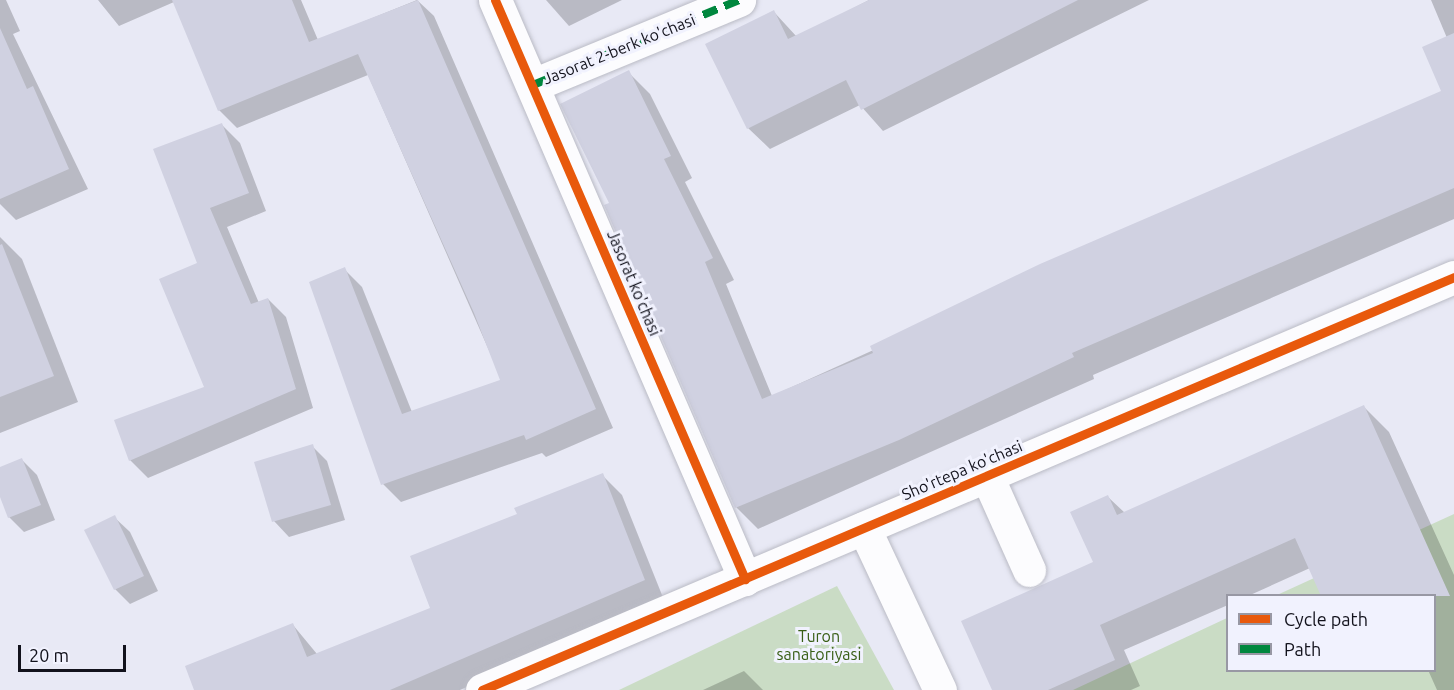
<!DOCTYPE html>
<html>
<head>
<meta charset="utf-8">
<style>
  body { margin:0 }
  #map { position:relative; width:1454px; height:690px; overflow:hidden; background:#e8e9f5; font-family:Ubuntu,sans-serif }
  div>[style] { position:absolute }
  .green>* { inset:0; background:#cadcc5 }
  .shadow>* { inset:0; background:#0003 }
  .building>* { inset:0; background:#d0d1e1 }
  .roads { filter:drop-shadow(0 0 2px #babbc5) drop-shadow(0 0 2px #babbc5) }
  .minor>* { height:33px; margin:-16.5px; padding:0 16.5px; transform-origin:16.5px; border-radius:16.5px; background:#fcfcfe }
  .quiet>* { height:8px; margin-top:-4px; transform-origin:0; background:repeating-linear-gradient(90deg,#00873e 0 15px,transparent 0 23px) }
  .cycleway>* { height:9px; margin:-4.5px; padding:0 4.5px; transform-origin:4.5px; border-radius:4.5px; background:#e8590c }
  span { translate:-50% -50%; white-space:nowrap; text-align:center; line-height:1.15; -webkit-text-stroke:6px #f1f2fe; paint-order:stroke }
  .street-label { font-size:16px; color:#12121c }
  .park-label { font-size:16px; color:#385e15 }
  .legend { position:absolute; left:1226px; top:594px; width:210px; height:78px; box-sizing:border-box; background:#f1f2fe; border:2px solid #9898a4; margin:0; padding:8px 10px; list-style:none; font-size:18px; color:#12121c }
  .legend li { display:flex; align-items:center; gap:12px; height:30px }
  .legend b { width:30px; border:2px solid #9898a4 }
  .scale { position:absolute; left:18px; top:645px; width:108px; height:27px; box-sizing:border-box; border:3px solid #12121c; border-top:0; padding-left:8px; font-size:18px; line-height:21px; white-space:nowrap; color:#12121c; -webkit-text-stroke:4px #f1f2fe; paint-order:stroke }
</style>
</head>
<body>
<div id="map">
  <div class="green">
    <div style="clip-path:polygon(1454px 514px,1454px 690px,1073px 690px,1227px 618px,1228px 670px,1434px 670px,1434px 596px,1277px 595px)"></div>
    <div style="clip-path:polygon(837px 586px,894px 690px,619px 690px)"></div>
  </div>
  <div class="shadow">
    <div style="clip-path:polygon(0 0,6px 0,20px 31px,13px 34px,88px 189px,16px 220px,0 204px)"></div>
    <div style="clip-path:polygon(98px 0,301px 0,318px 40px,417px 0,434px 16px,613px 428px,546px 457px,542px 453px,401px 502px,383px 484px,344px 269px,362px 287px,412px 412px,502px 380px,368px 75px,237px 128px,219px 110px,174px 2px,119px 26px)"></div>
    <div style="clip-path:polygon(546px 0,622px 0,569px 26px)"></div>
    <div style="clip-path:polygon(869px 0,1149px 0,883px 131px,860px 105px,770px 149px,748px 128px,707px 45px,774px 12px,797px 37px)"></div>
    <div style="clip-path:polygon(1431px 0,1454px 0,1454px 219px,1093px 375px,1094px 379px,758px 529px,736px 507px,611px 204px,628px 72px,650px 94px,692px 178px,685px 182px,734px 280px,726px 284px,772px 396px,1443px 92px,1447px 38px)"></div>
    <div style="clip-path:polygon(222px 125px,240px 143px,266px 211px,227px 227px,259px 303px,268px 299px,286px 317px,313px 408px,148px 478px,130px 460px,206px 388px,199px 264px)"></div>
    <div style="clip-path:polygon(0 237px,22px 259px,78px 402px,0 433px)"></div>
    <div style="clip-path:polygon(1364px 407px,1389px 432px,1454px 575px,1454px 690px,1437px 690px,1428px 670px,1434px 670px,1434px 596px,1310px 568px,1248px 596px,1228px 596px,1228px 605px,1124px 650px,1140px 686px,1131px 690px,994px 690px,1095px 563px,1108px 497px,1125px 513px)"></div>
    <div style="clip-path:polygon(312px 446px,327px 461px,345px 520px,289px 537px,274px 521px)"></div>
    <div style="clip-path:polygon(22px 460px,37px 475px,55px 520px,24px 532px,9px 517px,0 493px,0 468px)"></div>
    <div style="clip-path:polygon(602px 475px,622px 495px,664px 600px,460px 690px,196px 690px,293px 625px,317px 654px,432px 608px,519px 515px)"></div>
    <div style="clip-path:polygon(114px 517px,130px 532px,158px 591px,130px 604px,115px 589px)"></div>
    <div style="clip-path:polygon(744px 671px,763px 690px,703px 690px)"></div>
  </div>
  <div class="building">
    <div style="clip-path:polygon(172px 0,292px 0,309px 42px,418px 0,596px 409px,526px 440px,524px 435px,381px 485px,309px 282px,345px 267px,402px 414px,500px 380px,474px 313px,358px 54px,218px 111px)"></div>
    <div style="clip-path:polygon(869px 0,1078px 0,861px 110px,846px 80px,747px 129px,705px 44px,774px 10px,788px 39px)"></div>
    <div style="clip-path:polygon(0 28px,27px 89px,33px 86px,69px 169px,0 199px)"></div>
    <div style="clip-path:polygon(1454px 33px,1454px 188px,1072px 353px,1074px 357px,899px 440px,735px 508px,604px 205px,609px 203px,560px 104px,629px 70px,671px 156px,664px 159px,713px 258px,705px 262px,762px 399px,873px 353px,870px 346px,1040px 264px,1441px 91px,1422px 47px)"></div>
    <div style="clip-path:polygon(222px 123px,249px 193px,210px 208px,251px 304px,268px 298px,296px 389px,129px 461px,114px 420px,204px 387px,159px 279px,197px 263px,153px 149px)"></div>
    <div style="clip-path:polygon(2px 244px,54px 376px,0 397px,0 245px)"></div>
    <div style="clip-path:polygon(1364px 405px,1450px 596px,1321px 596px,1295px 538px,1100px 625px,1115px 660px,1048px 690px,992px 690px,961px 621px,1093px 562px,1070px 512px,1108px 495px,1117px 515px)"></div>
    <div style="clip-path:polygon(313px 444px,331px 505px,272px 522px,254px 462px)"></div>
    <div style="clip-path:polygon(22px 458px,41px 505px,8px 518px,0 497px,0 467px)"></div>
    <div style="clip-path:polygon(603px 473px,645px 580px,390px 690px,194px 690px,185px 666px,293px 623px,307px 657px,430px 608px,410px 556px,517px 514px,514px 508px)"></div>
    <div style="clip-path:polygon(115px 515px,144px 576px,114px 590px,84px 530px)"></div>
  </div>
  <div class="roads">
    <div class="minor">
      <div style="left:495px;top:0;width:631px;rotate:66.65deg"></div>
      <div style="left:533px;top:85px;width:223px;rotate:-22.4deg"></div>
      <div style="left:987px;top:476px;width:103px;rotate:65.9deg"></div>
      <div style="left:864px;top:528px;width:179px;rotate:64.9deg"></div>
      <div style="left:482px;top:690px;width:1056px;rotate:-23.02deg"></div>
    </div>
  </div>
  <div class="quiet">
    <div style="left:533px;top:85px;width:223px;rotate:-22.4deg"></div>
  </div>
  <div class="cycleway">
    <div style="left:495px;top:0;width:631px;rotate:66.65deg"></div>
    <div style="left:482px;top:690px;width:1056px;rotate:-23.02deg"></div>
  </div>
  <div class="street-label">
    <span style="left:619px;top:49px;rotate:-22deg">Jasorat 2-berk ko'chasi</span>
    <span style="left:634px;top:283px;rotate:67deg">Jasorat ko'chasi</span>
    <span style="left:962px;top:470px;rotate:-23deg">Sho'rtepa ko'chasi</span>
  </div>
  <div class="park-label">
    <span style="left:819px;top:645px">Turon<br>sanatoriyasi</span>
  </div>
  <ul class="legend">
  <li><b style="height:8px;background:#e8590c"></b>Cycle path</li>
  <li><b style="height:8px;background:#00873e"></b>Path</li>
  </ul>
  <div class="scale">20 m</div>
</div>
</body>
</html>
